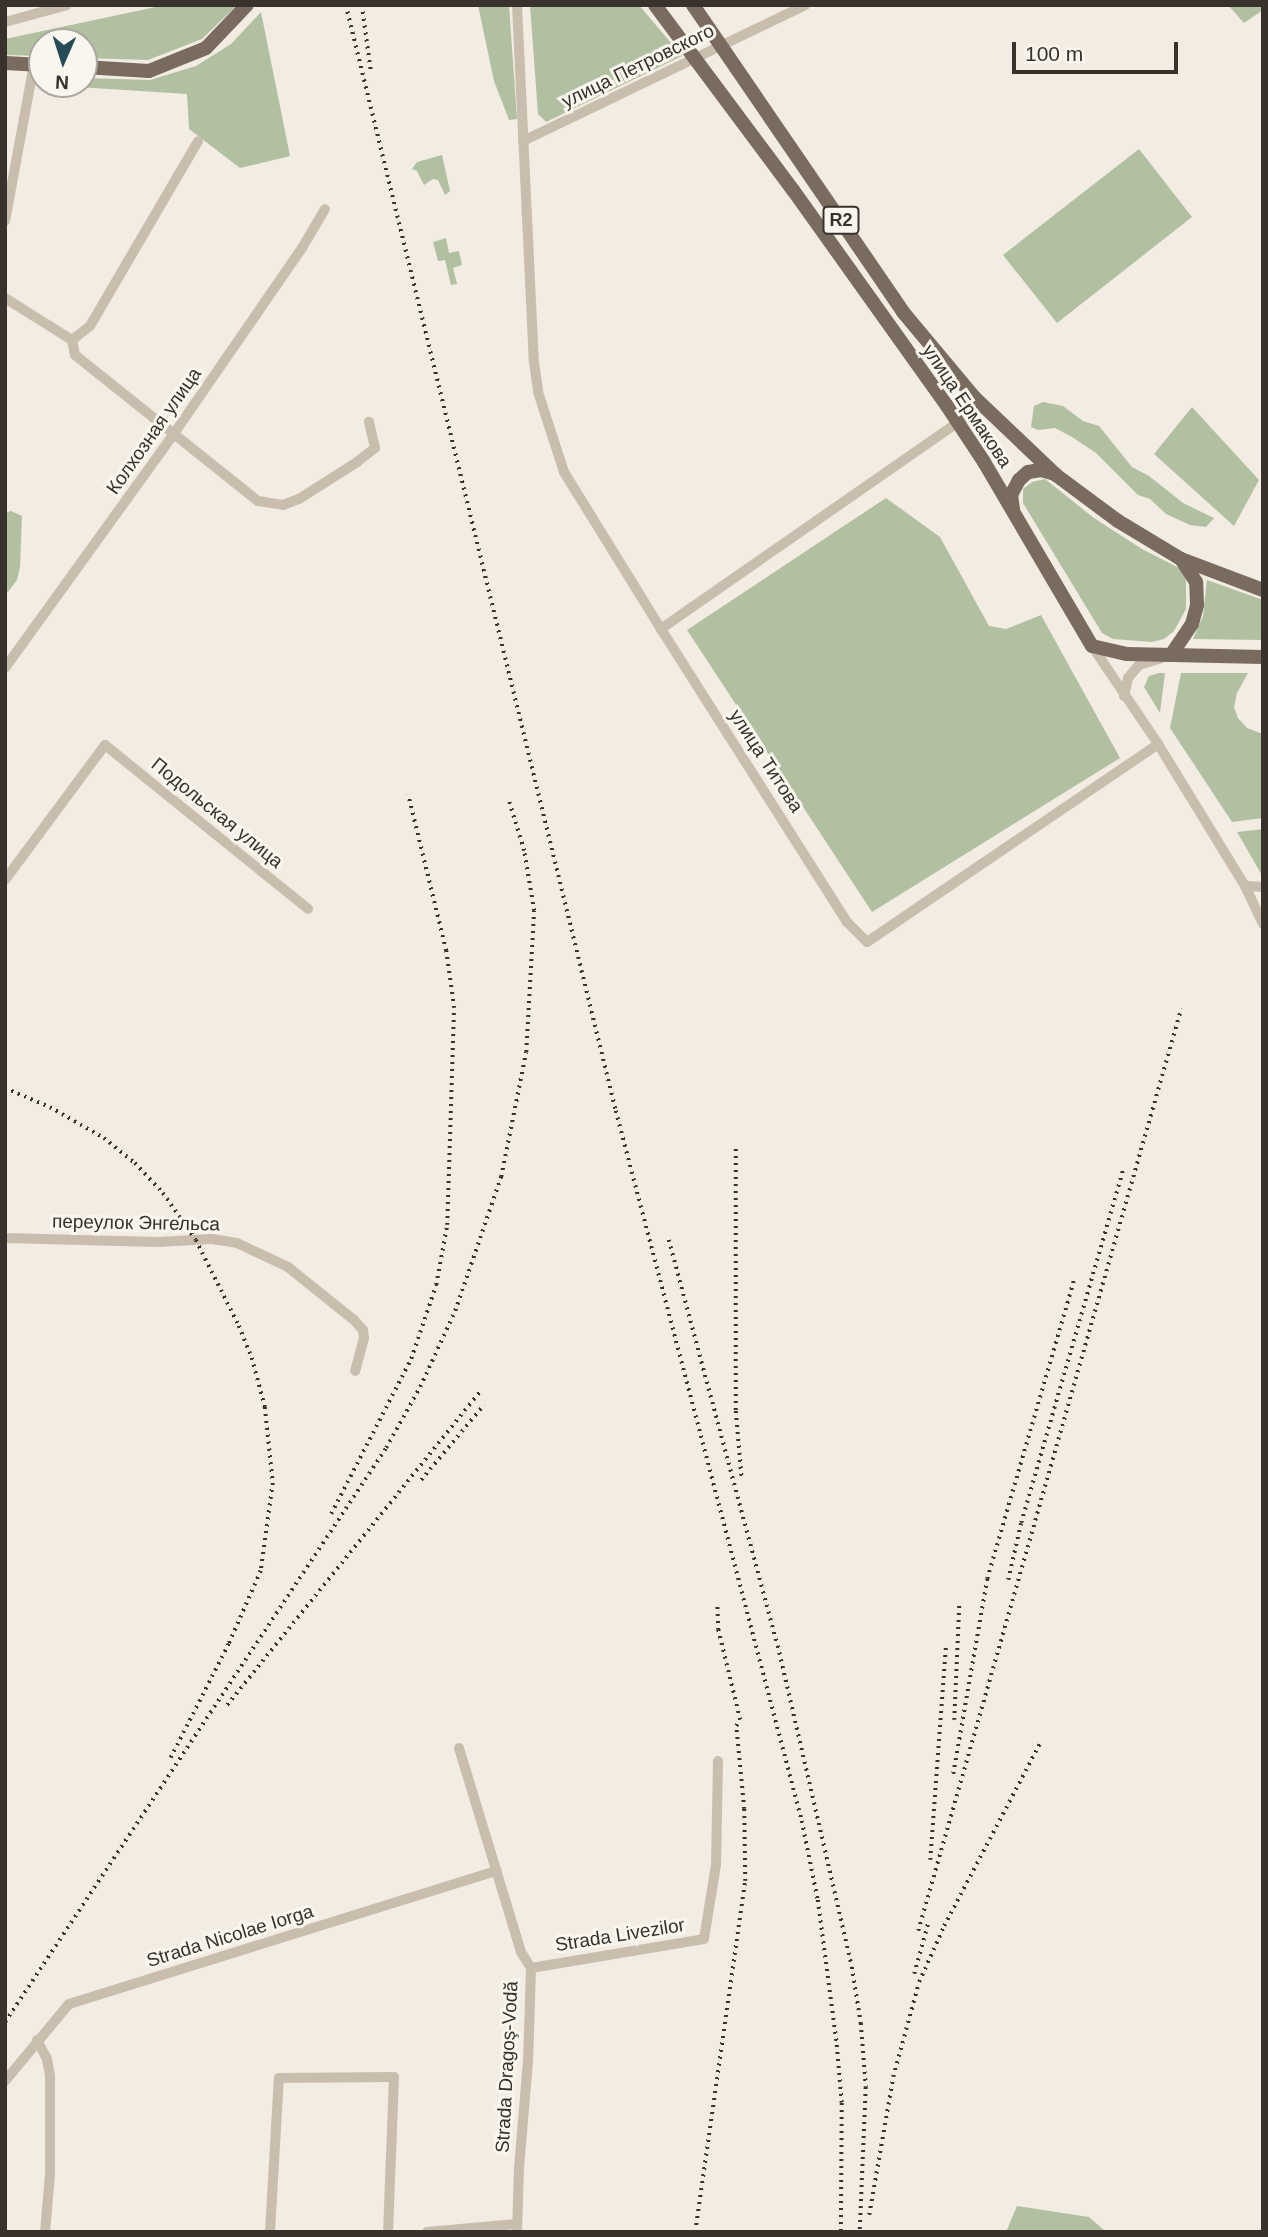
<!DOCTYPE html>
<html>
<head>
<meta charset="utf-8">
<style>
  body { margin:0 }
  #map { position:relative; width:1268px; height:2237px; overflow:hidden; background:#f2ece2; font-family:Arial,sans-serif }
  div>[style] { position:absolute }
  .green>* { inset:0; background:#b2c0a2 }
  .minor>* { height:10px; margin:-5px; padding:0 5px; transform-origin:5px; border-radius:5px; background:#c9beae }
  .major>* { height:14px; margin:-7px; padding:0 7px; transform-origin:7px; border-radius:7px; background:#796b5e }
  .rail>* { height:3.5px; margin-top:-1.75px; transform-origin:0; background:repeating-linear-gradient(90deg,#38312c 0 2px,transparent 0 7px) }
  span { translate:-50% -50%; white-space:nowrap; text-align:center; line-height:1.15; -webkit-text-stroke:6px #f9f6ee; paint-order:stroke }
  .shield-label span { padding:2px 5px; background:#f9f6ee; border:2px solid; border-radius:5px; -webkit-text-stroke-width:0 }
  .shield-label { font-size:18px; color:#38312c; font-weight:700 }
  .street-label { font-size:19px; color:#38312c }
  .frame { position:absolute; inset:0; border:7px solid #38312c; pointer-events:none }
  .north { position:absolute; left:28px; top:28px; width:70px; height:70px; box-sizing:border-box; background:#f9f6ee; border:2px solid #aca7a0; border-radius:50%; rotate:183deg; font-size:19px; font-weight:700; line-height:28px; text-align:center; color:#38312c }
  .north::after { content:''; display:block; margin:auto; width:24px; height:32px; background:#254c56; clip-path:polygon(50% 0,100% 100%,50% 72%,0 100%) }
  .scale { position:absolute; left:1012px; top:42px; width:166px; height:32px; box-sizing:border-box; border:4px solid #38312c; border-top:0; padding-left:9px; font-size:21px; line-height:24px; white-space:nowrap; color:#38312c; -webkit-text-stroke:5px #f9f6ee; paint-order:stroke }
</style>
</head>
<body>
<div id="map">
  <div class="green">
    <div style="clip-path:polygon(165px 5px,237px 5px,202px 39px,148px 60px,84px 58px,84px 42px,42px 42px,42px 56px,5px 55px,5px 39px)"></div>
    <div style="clip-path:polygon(478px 5px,509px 5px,517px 119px,509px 120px,494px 81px)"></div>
    <div style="clip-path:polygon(530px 5px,639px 5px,682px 56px,546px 122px,538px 114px)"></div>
    <div style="clip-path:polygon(1228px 5px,1263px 5px,1263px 10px,1244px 23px)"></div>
    <div style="clip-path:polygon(261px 12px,290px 156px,240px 168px,189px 129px,187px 94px,47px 85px,84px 84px,84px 78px,150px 80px,196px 66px,231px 44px)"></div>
    <div style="clip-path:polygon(1139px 149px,1192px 217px,1057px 323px,1003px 255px)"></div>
    <div style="clip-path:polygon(442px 155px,450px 191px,445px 195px,438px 180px,433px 179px,424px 185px,417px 171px,412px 169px,417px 162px)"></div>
    <div style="clip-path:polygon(446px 238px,449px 253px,459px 251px,462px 265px,453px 268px,457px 284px,451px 285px,445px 260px,438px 261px,433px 242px)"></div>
    <div style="clip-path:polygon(1043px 402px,1063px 406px,1083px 421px,1099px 426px,1132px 467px,1149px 476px,1183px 503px,1214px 518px,1206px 527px,1190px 525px,1166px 514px,1150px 499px,1138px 495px,1096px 453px,1072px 437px,1055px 428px,1038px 430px,1031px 427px,1034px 406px)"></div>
    <div style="clip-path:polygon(1192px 407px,1259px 480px,1234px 526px,1154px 454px)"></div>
    <div style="clip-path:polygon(1045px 479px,1094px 518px,1142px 549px,1183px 570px,1186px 581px,1186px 609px,1174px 631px,1164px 639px,1152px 642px,1113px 639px,1102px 633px,1023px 503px,1023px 489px,1032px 482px)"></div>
    <div style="clip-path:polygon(886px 498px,940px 537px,989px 626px,1006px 629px,1041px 615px,1120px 758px,872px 912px,687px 630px)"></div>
    <div style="clip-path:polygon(11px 511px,22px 516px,20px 567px,17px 580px,8px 592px,5px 590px,5px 513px)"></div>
    <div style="clip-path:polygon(1207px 580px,1263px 600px,1263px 640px,1193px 639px,1203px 616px)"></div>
    <div style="clip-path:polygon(1159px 673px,1165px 673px,1160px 713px,1144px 687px,1149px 676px)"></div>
    <div style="clip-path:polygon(1181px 673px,1248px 673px,1237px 693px,1234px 707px,1238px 718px,1247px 728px,1263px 734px,1263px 818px,1232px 822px,1170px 728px)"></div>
    <div style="clip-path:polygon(1263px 829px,1263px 877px,1237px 832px)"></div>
    <div style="clip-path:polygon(1017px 2206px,1089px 2217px,1106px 2232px,1006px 2232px)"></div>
  </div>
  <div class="minor">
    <div style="left:517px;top:5px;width:357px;rotate:87.3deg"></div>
    <div style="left:534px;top:362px;width:30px;rotate:82deg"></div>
    <div style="left:538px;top:392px;width:84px;rotate:72deg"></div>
    <div style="left:564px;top:472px;width:185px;rotate:58.3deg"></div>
    <div style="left:5px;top:22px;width:64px;rotate:-15.3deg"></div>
    <div style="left:523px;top:141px;width:313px;rotate:-25.7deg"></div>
    <div style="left:5px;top:221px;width:159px;rotate:-79.5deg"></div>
    <div style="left:5px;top:298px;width:79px;rotate:32.1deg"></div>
    <div style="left:72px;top:340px;width:15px;rotate:79deg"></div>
    <div style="left:75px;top:355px;width:234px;rotate:38.6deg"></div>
    <div style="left:258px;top:501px;width:25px;rotate:9deg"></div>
    <div style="left:283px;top:505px;width:17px;rotate:-21deg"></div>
    <div style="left:299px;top:499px;width:69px;rotate:-32.5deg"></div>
    <div style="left:357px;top:462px;width:23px;rotate:-38deg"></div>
    <div style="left:375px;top:448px;width:27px;rotate:-103deg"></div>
    <div style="left:72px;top:340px;width:23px;rotate:-38deg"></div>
    <div style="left:90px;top:326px;width:214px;rotate:-59.7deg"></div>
    <div style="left:984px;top:407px;width:31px;rotate:149deg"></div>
    <div style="left:957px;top:423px;width:361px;rotate:145.2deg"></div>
    <div style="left:661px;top:629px;width:347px;rotate:57.6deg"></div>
    <div style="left:847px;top:922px;width:28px;rotate:45deg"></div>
    <div style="left:867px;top:942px;width:352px;rotate:-34.2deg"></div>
    <div style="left:1092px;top:646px;width:118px;rotate:56deg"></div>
    <div style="left:1158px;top:744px;width:167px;rotate:58.5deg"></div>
    <div style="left:1245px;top:886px;width:42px;rotate:64.7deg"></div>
    <div style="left:5px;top:668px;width:287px;rotate:-54.2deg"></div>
    <div style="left:173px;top:435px;width:227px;rotate:-55.4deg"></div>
    <div style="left:302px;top:248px;width:45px;rotate:-59.5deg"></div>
    <div style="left:1124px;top:696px;width:18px;rotate:-77deg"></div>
    <div style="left:1128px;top:678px;width:17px;rotate:-50deg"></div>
    <div style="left:1139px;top:665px;width:24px;rotate:-17deg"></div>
    <div style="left:5px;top:880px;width:168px;rotate:-53.5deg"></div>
    <div style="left:105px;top:745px;width:261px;rotate:38.9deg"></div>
    <div style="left:1245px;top:886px;width:18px;rotate:3deg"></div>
    <div style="left:5px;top:1238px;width:153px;rotate:1.5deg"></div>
    <div style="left:158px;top:1242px;width:54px;rotate:-3.2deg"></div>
    <div style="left:212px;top:1239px;width:25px;rotate:9deg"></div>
    <div style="left:237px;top:1243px;width:56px;rotate:25.2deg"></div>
    <div style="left:288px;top:1267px;width:85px;rotate:38.8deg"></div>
    <div style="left:354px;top:1320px;width:13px;rotate:48deg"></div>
    <div style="left:363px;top:1330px;width:8px;rotate:83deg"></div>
    <div style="left:364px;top:1338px;width:34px;rotate:105deg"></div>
    <div style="left:459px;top:1748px;width:213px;rotate:73.1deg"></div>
    <div style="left:521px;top:1952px;width:19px;rotate:58deg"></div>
    <div style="left:531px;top:1968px;width:93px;rotate:91.8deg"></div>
    <div style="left:528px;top:2061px;width:107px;rotate:94.8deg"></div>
    <div style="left:519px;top:2168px;width:64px;rotate:91.8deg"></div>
    <div style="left:531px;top:1968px;width:175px;rotate:-9.5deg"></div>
    <div style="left:704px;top:1939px;width:75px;rotate:-80.8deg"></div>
    <div style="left:716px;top:1865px;width:104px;rotate:-88.9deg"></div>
    <div style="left:37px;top:2040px;width:21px;rotate:62deg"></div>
    <div style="left:47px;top:2059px;width:17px;rotate:80deg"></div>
    <div style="left:50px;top:2076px;width:98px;rotate:90deg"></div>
    <div style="left:50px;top:2174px;width:58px;rotate:94.9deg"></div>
    <div style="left:5px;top:2081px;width:100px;rotate:-50.3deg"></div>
    <div style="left:69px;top:2004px;width:448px;rotate:-17.3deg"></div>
    <div style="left:270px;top:2232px;width:154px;rotate:-86.7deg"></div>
    <div style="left:279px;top:2078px;width:115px;rotate:-0.5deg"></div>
    <div style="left:394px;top:2077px;width:155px;rotate:92.2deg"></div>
    <div style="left:427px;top:2232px;width:90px;rotate:-5.1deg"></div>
  </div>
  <div class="major">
    <div style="left:655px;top:5px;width:231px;rotate:53.3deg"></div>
    <div style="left:793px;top:190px;width:265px;rotate:54.5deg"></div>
    <div style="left:947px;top:406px;width:67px;rotate:56.5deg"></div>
    <div style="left:984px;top:462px;width:213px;rotate:59.6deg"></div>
    <div style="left:1092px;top:646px;width:36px;rotate:13deg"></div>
    <div style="left:1127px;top:654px;width:136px;rotate:1.3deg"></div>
    <div style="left:693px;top:5px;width:372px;rotate:55.6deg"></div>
    <div style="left:903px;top:312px;width:111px;rotate:50.1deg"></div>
    <div style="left:974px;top:397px;width:113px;rotate:43.6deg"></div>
    <div style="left:1056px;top:475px;width:77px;rotate:36.6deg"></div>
    <div style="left:1118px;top:521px;width:74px;rotate:31.1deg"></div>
    <div style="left:1181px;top:559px;width:88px;rotate:20.7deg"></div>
    <div style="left:5px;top:63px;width:37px;rotate:3deg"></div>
    <div style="left:84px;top:67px;width:65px;rotate:3.5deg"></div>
    <div style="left:149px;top:71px;width:61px;rotate:-22deg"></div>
    <div style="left:206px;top:48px;width:59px;rotate:-46.4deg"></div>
    <div style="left:1013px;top:509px;width:14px;rotate:-98deg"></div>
    <div style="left:1011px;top:495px;width:17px;rotate:-62deg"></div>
    <div style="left:1019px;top:480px;width:12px;rotate:-42deg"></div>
    <div style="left:1028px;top:472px;width:13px;rotate:-9deg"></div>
    <div style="left:1041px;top:470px;width:15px;rotate:16deg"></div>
    <div style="left:1171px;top:655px;width:37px;rotate:-56deg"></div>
    <div style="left:1192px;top:624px;width:20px;rotate:-75deg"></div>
    <div style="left:1197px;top:605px;width:23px;rotate:-92deg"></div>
    <div style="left:1196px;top:582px;width:27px;rotate:-123deg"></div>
  </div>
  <div class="rail">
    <div style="left:346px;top:5px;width:1138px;rotate:76.28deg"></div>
    <div style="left:616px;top:1111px;width:734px;rotate:75.32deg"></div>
    <div style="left:802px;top:1821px;width:81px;rotate:78.6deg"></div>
    <div style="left:818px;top:1900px;width:146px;rotate:82.5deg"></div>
    <div style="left:837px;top:2045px;width:58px;rotate:85.1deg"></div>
    <div style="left:842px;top:2103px;width:129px;rotate:90.4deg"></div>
    <div style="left:362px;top:5px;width:67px;rotate:82.2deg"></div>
    <div style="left:5px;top:1088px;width:49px;rotate:22.9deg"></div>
    <div style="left:50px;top:1107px;width:62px;rotate:29.9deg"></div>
    <div style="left:104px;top:1138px;width:40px;rotate:39deg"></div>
    <div style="left:135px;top:1163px;width:41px;rotate:47deg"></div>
    <div style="left:163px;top:1193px;width:57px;rotate:54.9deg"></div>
    <div style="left:196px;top:1240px;width:96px;rotate:63.4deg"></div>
    <div style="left:239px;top:1326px;width:35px;rotate:68deg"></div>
    <div style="left:252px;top:1358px;width:51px;rotate:75.1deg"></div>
    <div style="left:265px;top:1407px;width:76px;rotate:84deg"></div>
    <div style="left:273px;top:1483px;width:89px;rotate:97.8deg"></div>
    <div style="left:261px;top:1571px;width:80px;rotate:113.7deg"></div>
    <div style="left:229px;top:1644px;width:128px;rotate:117deg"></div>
    <div style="left:736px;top:1149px;width:262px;rotate:90deg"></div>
    <div style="left:736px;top:1411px;width:68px;rotate:85deg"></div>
    <div style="left:669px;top:1240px;width:420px;rotate:75deg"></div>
    <div style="left:778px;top:1646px;width:329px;rotate:77deg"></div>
    <div style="left:852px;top:1967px;width:57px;rotate:80.9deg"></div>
    <div style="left:861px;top:2023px;width:64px;rotate:85.5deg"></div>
    <div style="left:866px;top:2087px;width:145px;rotate:92.4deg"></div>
    <div style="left:421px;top:1480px;width:98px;rotate:-50deg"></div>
    <div style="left:331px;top:1514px;width:174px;rotate:-62.7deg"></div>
    <div style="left:411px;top:1359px;width:78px;rotate:-71.3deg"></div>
    <div style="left:436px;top:1285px;width:61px;rotate:-79.6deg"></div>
    <div style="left:447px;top:1225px;width:217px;rotate:-88.2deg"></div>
    <div style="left:454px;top:1008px;width:58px;rotate:-98deg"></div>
    <div style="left:446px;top:951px;width:161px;rotate:-103.7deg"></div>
    <div style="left:1008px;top:1580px;width:58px;rotate:-77.2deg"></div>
    <div style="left:1021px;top:1523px;width:367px;rotate:-73.9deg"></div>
    <div style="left:227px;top:1705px;width:405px;rotate:-51.1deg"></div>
    <div style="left:954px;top:1720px;width:114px;rotate:-87.5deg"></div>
    <div style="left:953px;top:1774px;width:198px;rotate:-80.1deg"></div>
    <div style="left:987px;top:1579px;width:312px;rotate:-73.8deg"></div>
    <div style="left:930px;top:1860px;width:217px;rotate:-85.8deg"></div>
    <div style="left:918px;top:1931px;width:959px;rotate:-74.08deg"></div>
    <div style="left:914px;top:1974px;width:53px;rotate:-74.6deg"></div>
    <div style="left:5px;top:2022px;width:689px;rotate:-56.43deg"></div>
    <div style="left:386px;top:1448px;width:70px;rotate:-60.9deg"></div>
    <div style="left:420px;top:1387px;width:84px;rotate:-65.3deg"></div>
    <div style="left:455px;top:1311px;width:142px;rotate:-71.1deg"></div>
    <div style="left:501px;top:1177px;width:127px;rotate:-78.7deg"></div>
    <div style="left:526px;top:1052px;width:141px;rotate:-86.8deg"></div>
    <div style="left:534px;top:911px;width:61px;rotate:-99.5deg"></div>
    <div style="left:524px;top:851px;width:51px;rotate:-107deg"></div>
    <div style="left:869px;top:2215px;width:140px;rotate:-80.1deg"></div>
    <div style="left:893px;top:2077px;width:98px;rotate:-74.7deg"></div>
    <div style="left:919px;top:1982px;width:61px;rotate:-65.9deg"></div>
    <div style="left:944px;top:1926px;width:209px;rotate:-62.3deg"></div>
    <div style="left:695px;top:2232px;width:355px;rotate:-81.9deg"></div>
    <div style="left:745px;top:1881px;width:72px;rotate:-90.8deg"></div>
    <div style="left:744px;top:1809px;width:83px;rotate:-95.5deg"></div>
    <div style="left:736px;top:1726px;width:7px;rotate:-56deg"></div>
    <div style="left:740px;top:1720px;width:93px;rotate:-103.7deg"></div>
    <div style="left:718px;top:1630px;width:24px;rotate:-92deg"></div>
  </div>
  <div class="shield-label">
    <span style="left:841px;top:220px">R2</span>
  </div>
  <div class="street-label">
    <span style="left:638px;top:66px;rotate:-26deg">улица Петровского</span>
    <span style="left:967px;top:406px;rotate:56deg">улица Ермакова</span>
    <span style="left:154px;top:431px;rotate:-55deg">Колхозная улица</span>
    <span style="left:766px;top:761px;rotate:57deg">улица Титова</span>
    <span style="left:217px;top:813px;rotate:39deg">Подольская улица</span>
    <span style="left:136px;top:1223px;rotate:1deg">переулок Энгельса</span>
    <span style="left:620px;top:1935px;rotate:-9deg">Strada Livezilor</span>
    <span style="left:230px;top:1936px;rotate:-17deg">Strada Nicolae Iorga</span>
    <span style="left:507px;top:2067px;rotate:-87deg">Strada Dragoş-Vodă</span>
  </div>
  <div class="frame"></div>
  <div class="north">N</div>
  <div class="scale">100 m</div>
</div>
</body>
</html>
